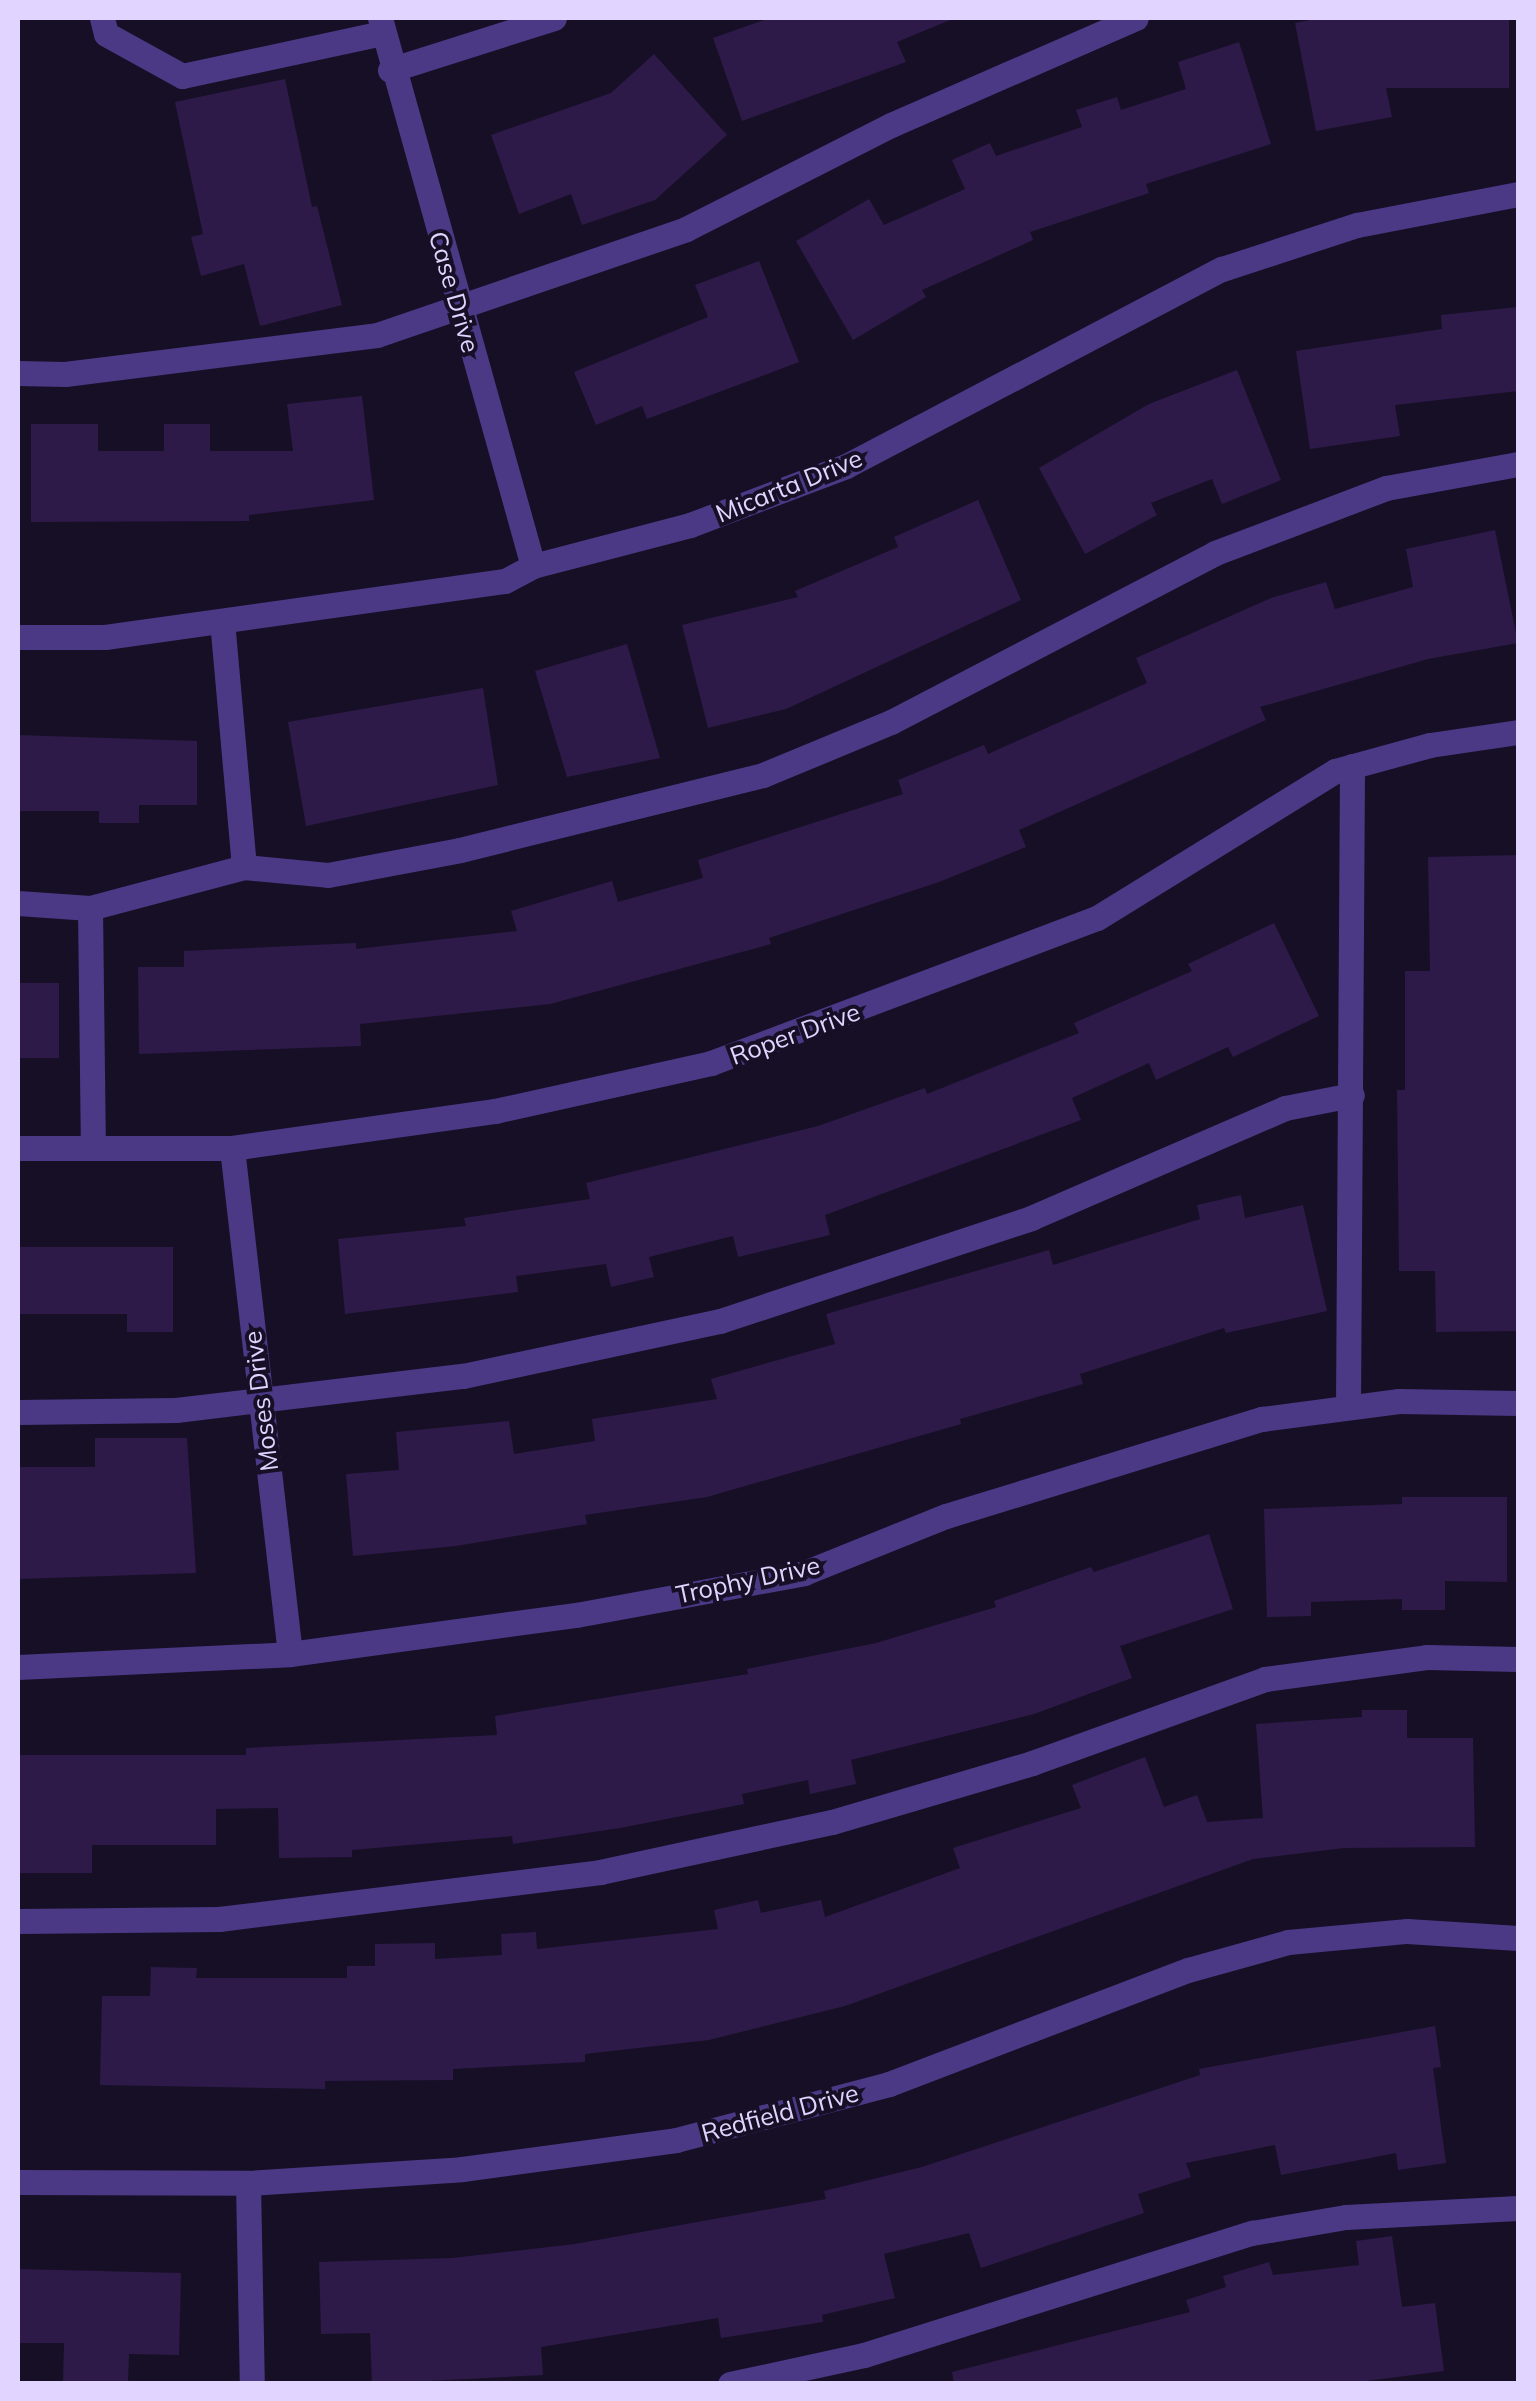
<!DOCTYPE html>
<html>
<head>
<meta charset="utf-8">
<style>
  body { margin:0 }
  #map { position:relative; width:1536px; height:2401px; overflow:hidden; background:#170f26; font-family:Mulish,sans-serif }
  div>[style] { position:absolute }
  .building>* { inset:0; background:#2d1a48 }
  .service>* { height:25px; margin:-12.5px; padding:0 12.5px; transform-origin:12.5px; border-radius:12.5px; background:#4b3986 }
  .minor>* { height:25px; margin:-12.5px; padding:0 12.5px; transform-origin:12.5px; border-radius:12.5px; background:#4b3986 }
  .tertiary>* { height:25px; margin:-12.5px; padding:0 12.5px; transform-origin:12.5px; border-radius:12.5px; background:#4b3986 }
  span { translate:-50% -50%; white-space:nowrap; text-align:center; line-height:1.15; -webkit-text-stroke:8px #170f26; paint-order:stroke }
  .street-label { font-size:25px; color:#e1d4ff }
  .frame { position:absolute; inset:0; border:20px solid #e1d4ff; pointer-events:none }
</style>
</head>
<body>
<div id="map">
  <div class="building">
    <div style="clip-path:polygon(770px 18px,955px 18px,897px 42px,906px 62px,742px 121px,713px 38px)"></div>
    <div style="clip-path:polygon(1320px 18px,1509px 19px,1509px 88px,1386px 88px,1392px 117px,1316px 131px,1295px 23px)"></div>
    <div style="clip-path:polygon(1239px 42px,1271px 144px,1146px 184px,1149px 193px,1030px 232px,1033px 240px,922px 290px,926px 297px,853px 340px,796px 241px,869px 199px,884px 225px,965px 189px,952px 160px,990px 143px,996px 156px,1082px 127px,1076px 110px,1117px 97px,1121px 110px,1186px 89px,1178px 62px)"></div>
    <div style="clip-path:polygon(654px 54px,727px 135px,655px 200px,582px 225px,571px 194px,519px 214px,491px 135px,611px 93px)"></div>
    <div style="clip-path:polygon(285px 79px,312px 207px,317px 206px,342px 305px,260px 326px,244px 264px,201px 276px,191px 237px,203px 234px,175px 102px)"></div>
    <div style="clip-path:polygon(759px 261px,799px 362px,647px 419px,642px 406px,596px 425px,574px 372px,708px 317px,695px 285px)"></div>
    <div style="clip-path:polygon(1518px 307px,1518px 391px,1395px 405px,1400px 436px,1310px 449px,1296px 351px,1442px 329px,1441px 315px)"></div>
    <div style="clip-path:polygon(1237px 370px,1281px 480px,1222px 504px,1212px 479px,1151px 503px,1157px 515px,1085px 554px,1039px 468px,1149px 404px)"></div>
    <div style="clip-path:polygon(362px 396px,374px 500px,249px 515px,249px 521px,31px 522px,31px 424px,98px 424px,98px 451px,164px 451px,164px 424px,210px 424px,210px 451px,293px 451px,287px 404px)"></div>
    <div style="clip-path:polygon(978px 500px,1021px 600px,786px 709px,708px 728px,682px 625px,798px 597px,795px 591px,898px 547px,894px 537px)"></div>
    <div style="clip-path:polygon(1495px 530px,1518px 643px,1428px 659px,1260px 707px,1266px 720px,1019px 830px,1026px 847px,939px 882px,769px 938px,771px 944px,550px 1004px,360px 1024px,361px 1046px,139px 1054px,138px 967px,184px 967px,184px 951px,356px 943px,356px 949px,517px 931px,511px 911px,612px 881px,618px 902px,703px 878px,698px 860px,903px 794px,898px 780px,984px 745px,988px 754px,1147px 683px,1136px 658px,1271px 598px,1326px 582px,1335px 609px,1413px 587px,1406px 549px)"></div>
    <div style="clip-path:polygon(627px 644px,660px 758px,567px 777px,535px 671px)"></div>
    <div style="clip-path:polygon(483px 688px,498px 785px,306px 826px,288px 722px)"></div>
    <div style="clip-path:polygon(18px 735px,197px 741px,197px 805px,139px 805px,139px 823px,99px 823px,99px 811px,18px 811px)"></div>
    <div style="clip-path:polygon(1518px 855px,1518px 1331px,1436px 1332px,1435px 1271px,1399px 1271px,1397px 1090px,1405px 1090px,1405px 971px,1430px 971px,1428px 857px)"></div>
    <div style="clip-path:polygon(1274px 923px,1319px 1016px,1233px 1057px,1228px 1047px,1156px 1080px,1149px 1063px,1072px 1098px,1081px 1120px,825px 1215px,830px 1235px,738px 1257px,733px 1236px,649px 1257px,654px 1277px,611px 1287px,606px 1264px,516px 1276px,518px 1292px,345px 1314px,338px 1239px,466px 1226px,464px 1218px,590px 1199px,586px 1183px,818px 1126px,925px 1088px,927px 1094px,1079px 1033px,1074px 1023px,1192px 971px,1188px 964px)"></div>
    <div style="clip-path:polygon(18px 983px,59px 983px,59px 1058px,18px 1058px)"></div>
    <div style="clip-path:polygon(1241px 1195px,1245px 1218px,1303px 1205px,1327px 1311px,1226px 1333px,1224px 1328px,1080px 1374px,1083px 1384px,960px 1419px,961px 1424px,707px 1497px,585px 1515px,587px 1524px,456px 1546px,353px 1556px,346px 1474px,399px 1470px,396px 1432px,509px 1421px,514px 1454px,595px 1441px,592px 1419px,717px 1399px,711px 1379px,835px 1344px,826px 1314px,1049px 1250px,1053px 1265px,1200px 1219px,1197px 1205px)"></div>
    <div style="clip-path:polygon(18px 1247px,173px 1247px,173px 1332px,127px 1332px,127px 1314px,18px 1314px)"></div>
    <div style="clip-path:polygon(95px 1438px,187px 1438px,196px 1573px,18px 1579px,18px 1467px,95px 1467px)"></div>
    <div style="clip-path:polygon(1402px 1497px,1507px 1497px,1507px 1582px,1445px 1581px,1445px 1610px,1402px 1610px,1402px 1599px,1311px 1602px,1311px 1616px,1267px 1617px,1264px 1509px,1402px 1504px)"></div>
    <div style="clip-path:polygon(1209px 1534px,1233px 1609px,1120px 1646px,1132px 1678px,1034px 1714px,851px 1760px,856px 1784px,810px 1794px,808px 1780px,742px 1794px,744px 1804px,620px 1828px,513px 1844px,512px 1836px,352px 1850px,352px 1857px,279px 1858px,278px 1808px,216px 1809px,216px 1845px,92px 1845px,92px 1873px,18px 1873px,18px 1755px,246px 1755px,246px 1748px,497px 1735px,495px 1716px,748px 1674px,747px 1669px,876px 1643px,996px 1607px,994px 1601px,1091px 1567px,1094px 1572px)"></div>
    <div style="clip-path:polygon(1362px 1710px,1407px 1710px,1407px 1738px,1473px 1738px,1475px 1847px,1344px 1848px,1253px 1859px,845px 2006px,709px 2040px,585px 2054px,585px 2062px,453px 2069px,453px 2080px,325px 2081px,325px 2089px,100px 2085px,102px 1996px,150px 1996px,151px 1967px,197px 1968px,196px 1978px,347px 1978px,347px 1966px,375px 1966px,375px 1944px,435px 1943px,435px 1959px,502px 1955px,501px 1934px,536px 1932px,537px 1949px,718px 1929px,714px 1910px,758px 1900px,761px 1913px,821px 1900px,825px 1917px,960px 1868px,953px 1848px,1081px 1808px,1072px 1785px,1145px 1757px,1164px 1807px,1197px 1795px,1207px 1822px,1263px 1818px,1256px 1724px,1362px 1717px)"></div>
    <div style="clip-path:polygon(1435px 2026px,1441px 2067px,1433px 2068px,1446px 2163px,1398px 2170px,1396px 2153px,1281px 2175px,1275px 2145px,1186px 2163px,1191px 2177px,1138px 2194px,1144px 2213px,981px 2268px,969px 2233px,884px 2254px,895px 2298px,822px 2315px,823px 2322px,721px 2338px,718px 2318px,541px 2347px,543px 2375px,372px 2384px,370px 2333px,321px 2334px,319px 2262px,452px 2258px,575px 2244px,826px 2199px,824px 2191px,922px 2167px,1200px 2075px,1199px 2069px)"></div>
    <div style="clip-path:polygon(1392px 2236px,1402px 2307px,1435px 2303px,1444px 2371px,1343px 2384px,954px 2384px,952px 2372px,1190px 2312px,1186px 2300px,1226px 2287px,1223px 2276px,1269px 2262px,1273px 2275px,1359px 2265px,1356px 2241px)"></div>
    <div style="clip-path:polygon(18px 2269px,181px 2273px,179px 2355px,129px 2354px,128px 2384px,63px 2384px,64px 2343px,18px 2343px)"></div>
  </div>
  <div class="service">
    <div style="left:102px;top:18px;width:16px;rotate:76deg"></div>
    <div style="left:106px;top:34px;width:87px;rotate:28.9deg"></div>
    <div style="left:182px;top:76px;width:206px;rotate:-12.1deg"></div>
    <div style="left:18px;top:373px;width:47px;rotate:1.2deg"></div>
    <div style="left:65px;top:374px;width:314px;rotate:-7.1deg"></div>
    <div style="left:377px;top:335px;width:327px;rotate:-18.9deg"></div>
    <div style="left:686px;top:229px;width:230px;rotate:-26.9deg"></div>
    <div style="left:891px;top:125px;width:267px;rotate:-23.6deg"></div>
    <div style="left:244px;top:867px;width:84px;rotate:5.4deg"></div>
    <div style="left:328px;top:875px;width:134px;rotate:-10.7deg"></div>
    <div style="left:460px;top:850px;width:312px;rotate:-13.9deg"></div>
    <div style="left:763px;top:775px;width:139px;rotate:-22.5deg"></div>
    <div style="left:891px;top:722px;width:365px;rotate:-27.5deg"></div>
    <div style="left:1215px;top:553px;width:183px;rotate:-20.8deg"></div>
    <div style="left:1386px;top:488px;width:134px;rotate:-10.3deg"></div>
    <div style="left:18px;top:903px;width:72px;rotate:4deg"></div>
    <div style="left:90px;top:908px;width:240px;rotate:89.3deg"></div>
    <div style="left:90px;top:908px;width:159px;rotate:-14.9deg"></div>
    <div style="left:244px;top:867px;width:246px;rotate:-95.1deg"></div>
    <div style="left:1348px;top:1407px;width:641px;rotate:-89.64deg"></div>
    <div style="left:18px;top:1412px;width:158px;rotate:-0.7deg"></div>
    <div style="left:176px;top:1410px;width:289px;rotate:-6.8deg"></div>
    <div style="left:463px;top:1376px;width:263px;rotate:-12.1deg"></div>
    <div style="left:720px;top:1321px;width:328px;rotate:-18.3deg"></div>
    <div style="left:1031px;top:1218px;width:277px;rotate:-23.4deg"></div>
    <div style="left:1285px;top:1108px;width:68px;rotate:-11deg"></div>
    <div style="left:18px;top:1921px;width:201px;rotate:-0.6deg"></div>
    <div style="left:219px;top:1919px;width:384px;rotate:-7deg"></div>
    <div style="left:600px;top:1872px;width:237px;rotate:-12.2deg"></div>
    <div style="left:832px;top:1822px;width:209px;rotate:-16.4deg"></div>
    <div style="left:1032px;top:1763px;width:248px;rotate:-19.8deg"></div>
    <div style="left:1265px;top:1679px;width:163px;rotate:-7.7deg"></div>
    <div style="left:1427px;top:1657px;width:91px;rotate:1.3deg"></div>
    <div style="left:730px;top:2384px;width:137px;rotate:-12.2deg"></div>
    <div style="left:864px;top:2355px;width:407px;rotate:-17.5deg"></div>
    <div style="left:1252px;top:2233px;width:95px;rotate:-9.7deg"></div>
    <div style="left:1346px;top:2217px;width:172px;rotate:-3deg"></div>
  </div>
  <div class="minor">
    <div style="left:380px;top:18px;width:569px;rotate:74.4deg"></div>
    <div style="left:390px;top:70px;width:172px;rotate:-17.6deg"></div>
    <div style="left:18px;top:1148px;width:214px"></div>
    <div style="left:232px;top:1148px;width:266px;rotate:-8deg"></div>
    <div style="left:495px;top:1111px;width:221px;rotate:-12.5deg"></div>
    <div style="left:711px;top:1063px;width:412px;rotate:-20.6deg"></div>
    <div style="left:1097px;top:918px;width:280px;rotate:-31.7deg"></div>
    <div style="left:1335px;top:771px;width:98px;rotate:-15.3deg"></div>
    <div style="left:1430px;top:745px;width:89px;rotate:-8.4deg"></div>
    <div style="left:232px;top:1148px;width:509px;rotate:83.46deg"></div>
    <div style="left:18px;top:1667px;width:272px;rotate:-2.7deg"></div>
    <div style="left:290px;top:1654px;width:289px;rotate:-7.8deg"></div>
    <div style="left:576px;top:1615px;width:232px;rotate:-10.4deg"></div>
    <div style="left:804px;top:1573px;width:153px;rotate:-21.9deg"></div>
    <div style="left:946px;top:1516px;width:331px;rotate:-17.1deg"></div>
    <div style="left:1262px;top:1419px;width:138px;rotate:-7.5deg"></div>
    <div style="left:1399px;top:1401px;width:119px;rotate:1deg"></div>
    <div style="left:18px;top:2182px;width:230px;rotate:0.2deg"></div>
    <div style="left:248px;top:2183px;width:214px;rotate:-3.7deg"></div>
    <div style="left:462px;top:2169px;width:216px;rotate:-7.7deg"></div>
    <div style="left:676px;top:2140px;width:220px;rotate:-14.7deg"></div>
    <div style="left:889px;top:2084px;width:320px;rotate:-20.9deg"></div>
    <div style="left:1188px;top:1970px;width:104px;rotate:-15.6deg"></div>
    <div style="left:1288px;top:1942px;width:120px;rotate:-5.3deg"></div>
    <div style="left:1407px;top:1931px;width:111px;rotate:3.6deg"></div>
    <div style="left:248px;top:2183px;width:201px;rotate:88.9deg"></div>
  </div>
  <div class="tertiary">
    <div style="left:18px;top:637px;width:87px"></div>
    <div style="left:105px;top:637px;width:404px;rotate:-8deg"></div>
    <div style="left:505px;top:581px;width:32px;rotate:-28deg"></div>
    <div style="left:533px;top:566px;width:162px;rotate:-14.6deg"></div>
    <div style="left:690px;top:525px;width:167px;rotate:-20.7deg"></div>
    <div style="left:846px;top:466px;width:424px;rotate:-27.7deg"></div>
    <div style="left:1222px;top:269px;width:142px;rotate:-18.1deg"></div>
    <div style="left:1357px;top:225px;width:164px;rotate:-10.9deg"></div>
  </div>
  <div class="street-label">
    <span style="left:454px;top:292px;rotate:74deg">Case Drive</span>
    <span style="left:789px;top:486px;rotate:-22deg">Micarta Drive</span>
    <span style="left:795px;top:1034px;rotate:-20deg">Roper Drive</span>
    <span style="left:261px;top:1401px;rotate:-97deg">Moses Drive</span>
    <span style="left:748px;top:1580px;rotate:-12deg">Trophy Drive</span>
    <span style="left:780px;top:2113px;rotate:-15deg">Redfield Drive</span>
  </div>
  <div class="frame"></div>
</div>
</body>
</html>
